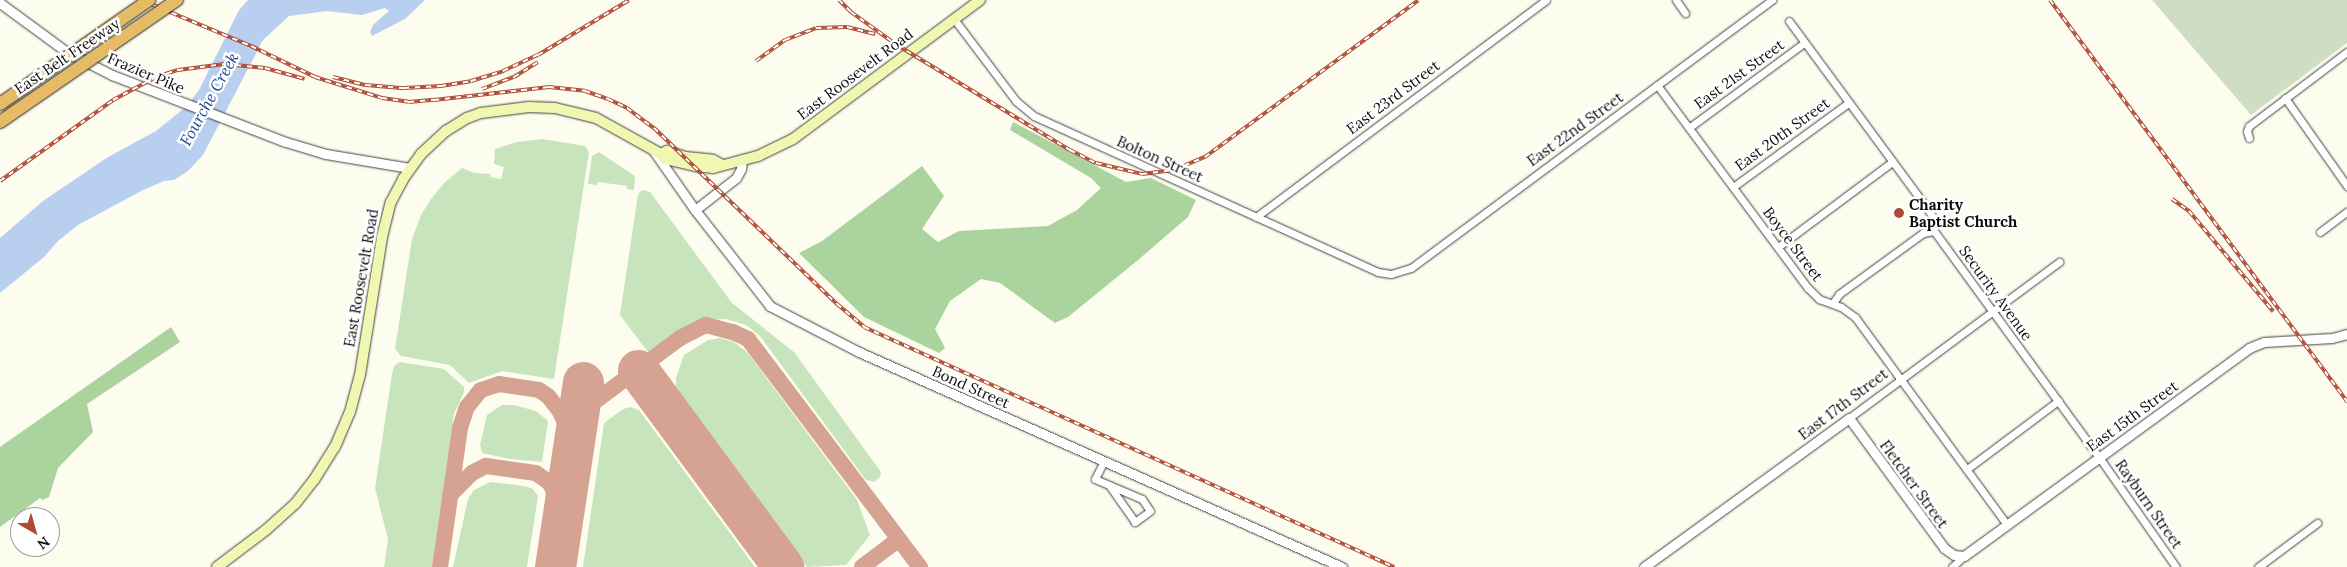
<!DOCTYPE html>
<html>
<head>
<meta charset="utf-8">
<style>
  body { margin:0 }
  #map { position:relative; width:2347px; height:567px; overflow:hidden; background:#fdfdef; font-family:Lora,serif }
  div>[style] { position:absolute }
  .green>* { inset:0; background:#c8e4bc }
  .forest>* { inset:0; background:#aad39d }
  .cemetery>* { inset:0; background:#cfddc2 }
  .water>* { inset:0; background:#b9cff0 }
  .taxiway>* { height:16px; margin:-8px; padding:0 8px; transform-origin:8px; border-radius:8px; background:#d6a292 }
  .runway>* { height:41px; margin:-20.5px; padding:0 20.5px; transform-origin:20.5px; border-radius:20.5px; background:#d6a292 }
  .roads { filter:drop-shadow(0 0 1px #404040) drop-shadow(0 0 1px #404040) }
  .minor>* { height:7px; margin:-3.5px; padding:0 3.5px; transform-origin:3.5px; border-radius:3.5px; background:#fff }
  .tertiary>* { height:9px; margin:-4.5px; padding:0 4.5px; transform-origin:4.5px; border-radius:4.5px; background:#fff }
  .secondary>* { height:10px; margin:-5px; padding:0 5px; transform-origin:5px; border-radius:5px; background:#eff7b1 }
  .rail>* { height:4px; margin-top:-2px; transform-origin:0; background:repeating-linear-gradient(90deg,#fff 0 5.5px,#af4834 0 11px); box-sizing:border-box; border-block:1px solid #af4834 }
  .bridges { filter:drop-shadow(0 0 1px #1e1e1e) drop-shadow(0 0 1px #1e1e1e) }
  .motorway-bridge>* { height:12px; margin:-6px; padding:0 6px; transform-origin:6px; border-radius:6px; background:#e5bb65 }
  .dots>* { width:14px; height:14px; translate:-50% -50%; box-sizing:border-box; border:2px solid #fff; border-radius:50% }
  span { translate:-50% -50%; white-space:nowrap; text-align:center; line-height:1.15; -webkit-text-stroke:5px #fff; paint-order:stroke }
  .street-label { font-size:15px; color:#0d0d0d }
  .poi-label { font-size:15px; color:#0d0d0d; font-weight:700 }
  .left { translate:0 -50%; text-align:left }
  .water-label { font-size:16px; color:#234a92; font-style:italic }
  .north { position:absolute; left:10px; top:507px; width:50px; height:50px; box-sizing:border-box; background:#fff; border:1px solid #9e9e9e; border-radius:50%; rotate:142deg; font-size:14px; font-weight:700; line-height:20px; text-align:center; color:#0d0d0d }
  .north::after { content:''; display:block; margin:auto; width:18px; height:22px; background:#af4834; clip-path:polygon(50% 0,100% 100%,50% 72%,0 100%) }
</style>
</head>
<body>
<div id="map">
  <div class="green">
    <div style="clip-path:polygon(543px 139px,585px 146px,589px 152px,554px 379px,502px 371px,469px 383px,450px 365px,401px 356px,395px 349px,412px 239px,421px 215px,431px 199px,445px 182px,462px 168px,474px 173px,491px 174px,490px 177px,501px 179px,504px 167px,494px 164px,495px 149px,517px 142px)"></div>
    <div style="clip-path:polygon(599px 152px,635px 176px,634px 190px,627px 189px,627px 186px,598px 182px,597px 185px,588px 184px,592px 156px)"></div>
    <div style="clip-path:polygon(642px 190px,650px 192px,732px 303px,794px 352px,881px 472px,880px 477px,874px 482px,866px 480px,760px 336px,746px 325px,726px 319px,703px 320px,686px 328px,654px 352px,647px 351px,620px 315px,638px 194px)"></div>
    <div style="clip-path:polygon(720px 338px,734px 342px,748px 353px,857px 500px,870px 535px,846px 565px,807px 567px,682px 397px,676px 386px,676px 378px,684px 355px,708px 340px)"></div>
    <div style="clip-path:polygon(400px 362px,444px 369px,464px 387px,464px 392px,454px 414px,432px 567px,384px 567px,388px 539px,375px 488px,392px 374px,394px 366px)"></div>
    <div style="clip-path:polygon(502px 405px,514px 405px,536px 411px,548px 421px,542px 462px,510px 459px,482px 453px,480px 445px,487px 415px)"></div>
    <div style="clip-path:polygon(631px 407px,639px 410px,755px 567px,583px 567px,604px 423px,623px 409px)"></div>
    <div style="clip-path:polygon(490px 482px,524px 486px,533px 489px,538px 496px,527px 567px,453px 567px,468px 499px,474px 490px)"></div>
  </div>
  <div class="forest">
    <div style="clip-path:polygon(1013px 122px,1126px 182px,1151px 178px,1196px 200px,1188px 217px,1138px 260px,1068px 317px,1055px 323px,1000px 283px,981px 279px,950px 301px,935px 329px,945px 348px,939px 353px,864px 317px,799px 253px,822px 241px,922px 166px,944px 196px,922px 229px,938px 242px,959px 231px,1048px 226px,1077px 210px,1101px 188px,1091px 178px,1010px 130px)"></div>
    <div style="clip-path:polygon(171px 327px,180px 342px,87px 404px,93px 432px,58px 468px,49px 497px,42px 500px,40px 498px,0 527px,0 447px)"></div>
  </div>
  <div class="cemetery">
    <div style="clip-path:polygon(2152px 0,2347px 0,2347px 43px,2251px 115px)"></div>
  </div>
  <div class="water">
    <div style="clip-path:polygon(248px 0,425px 0,405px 19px,372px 36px,370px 32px,373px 25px,389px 11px,385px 8px,362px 15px,327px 11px,289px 16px,263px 40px,203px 155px,188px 171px,174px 180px,164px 181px,143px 190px,78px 225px,58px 241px,44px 257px,0 293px,0 238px,43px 201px,108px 157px,156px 131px,187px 106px,199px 90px,239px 10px)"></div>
  </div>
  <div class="taxiway">
    <div style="left:578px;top:414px;width:127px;rotate:-36.7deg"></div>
    <div style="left:680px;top:338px;width:29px;rotate:-27deg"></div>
    <div style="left:706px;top:325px;width:28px;rotate:15deg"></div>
    <div style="left:733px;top:332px;width:17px;rotate:25deg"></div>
    <div style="left:748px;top:339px;width:286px;rotate:53deg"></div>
    <div style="left:450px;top:495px;width:31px;rotate:-45deg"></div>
    <div style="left:472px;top:473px;width:16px;rotate:-27deg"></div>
    <div style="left:486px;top:466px;width:50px;rotate:8deg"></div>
    <div style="left:536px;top:473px;width:17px;rotate:36deg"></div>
    <div style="left:550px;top:483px;width:32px;rotate:66deg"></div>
    <div style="left:440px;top:567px;width:140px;rotate:-81.8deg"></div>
    <div style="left:460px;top:428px;width:22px;rotate:-72deg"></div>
    <div style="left:467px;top:407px;width:22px;rotate:-51deg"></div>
    <div style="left:481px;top:390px;width:19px;rotate:-18deg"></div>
    <div style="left:499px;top:384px;width:40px;rotate:8.5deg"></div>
    <div style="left:539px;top:390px;width:11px;rotate:34deg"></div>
    <div style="left:548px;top:396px;width:18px;rotate:52deg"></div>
    <div style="left:559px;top:410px;width:34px;rotate:64deg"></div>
    <div style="left:862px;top:567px;width:46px;rotate:-37.1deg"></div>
  </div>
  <div class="runway">
    <div style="left:638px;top:370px;width:245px;rotate:53.6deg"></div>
    <div style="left:555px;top:567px;width:187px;rotate:-81.4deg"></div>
  </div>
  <div class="roads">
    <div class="minor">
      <div style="left:1676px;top:0;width:16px;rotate:55deg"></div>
      <div style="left:954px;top:19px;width:103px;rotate:52.9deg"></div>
      <div style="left:1016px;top:101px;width:23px;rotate:40deg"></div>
      <div style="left:1034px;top:116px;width:378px;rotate:24.4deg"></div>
      <div style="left:1378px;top:272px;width:13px;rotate:9deg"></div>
      <div style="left:1391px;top:274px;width:21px;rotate:-17deg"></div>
      <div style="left:1411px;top:268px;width:450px;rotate:-36.6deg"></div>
      <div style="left:1789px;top:21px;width:222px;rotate:53.6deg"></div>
      <div style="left:1921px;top:200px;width:19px;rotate:55deg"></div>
      <div style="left:1932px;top:216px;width:15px;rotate:82deg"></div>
      <div style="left:1934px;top:231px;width:280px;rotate:53.9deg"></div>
      <div style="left:2099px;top:457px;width:134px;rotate:55deg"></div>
      <div style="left:1657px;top:85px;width:253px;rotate:53.4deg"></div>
      <div style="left:1808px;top:288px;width:16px;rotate:45deg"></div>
      <div style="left:1819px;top:299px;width:23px;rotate:20deg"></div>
      <div style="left:1841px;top:307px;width:17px;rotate:36deg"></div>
      <div style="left:1855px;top:317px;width:258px;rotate:53.8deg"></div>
      <div style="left:2285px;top:98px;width:108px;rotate:54.8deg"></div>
      <div style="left:1690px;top:127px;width:142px;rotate:-36.4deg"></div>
      <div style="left:2249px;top:138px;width:7px;rotate:-106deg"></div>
      <div style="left:2247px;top:131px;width:5px;rotate:-68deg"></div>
      <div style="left:2249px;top:126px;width:123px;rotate:-37.1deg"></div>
      <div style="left:1733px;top:187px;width:142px;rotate:-36.1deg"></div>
      <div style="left:1256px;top:217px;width:362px;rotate:-36.8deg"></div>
      <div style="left:2320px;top:232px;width:34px;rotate:-37deg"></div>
      <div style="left:1778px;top:247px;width:142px;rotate:-36.7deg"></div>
      <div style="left:1833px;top:303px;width:11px;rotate:-56deg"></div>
      <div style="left:1839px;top:294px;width:104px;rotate:-36deg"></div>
      <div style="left:1923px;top:233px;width:11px;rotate:-10deg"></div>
      <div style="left:1849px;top:418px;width:262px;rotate:-36.6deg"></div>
      <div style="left:1104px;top:461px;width:20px;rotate:117deg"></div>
      <div style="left:1095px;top:479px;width:51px;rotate:23.1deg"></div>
      <div style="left:1142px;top:499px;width:14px;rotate:56deg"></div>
      <div style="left:1150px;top:511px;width:19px;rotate:144deg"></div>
      <div style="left:1135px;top:522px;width:45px;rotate:-125.1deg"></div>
      <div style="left:1967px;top:469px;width:114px;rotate:-36.8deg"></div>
      <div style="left:1952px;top:567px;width:16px;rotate:-43deg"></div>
      <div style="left:2258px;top:567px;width:74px;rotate:-36.7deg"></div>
    </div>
    <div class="tertiary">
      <div style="left:0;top:3px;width:83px;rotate:36.2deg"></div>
      <div style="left:67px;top:52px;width:51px;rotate:27.1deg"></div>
      <div style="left:112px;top:75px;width:186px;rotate:21.1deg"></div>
      <div style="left:286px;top:142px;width:42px;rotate:16.7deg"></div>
      <div style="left:326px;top:154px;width:85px;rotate:9.5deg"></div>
      <div style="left:653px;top:150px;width:73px;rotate:55deg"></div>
      <div style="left:695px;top:210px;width:122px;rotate:52deg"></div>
      <div style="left:770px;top:306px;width:100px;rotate:27.3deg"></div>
      <div style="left:859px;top:352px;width:529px;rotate:24deg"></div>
      <div style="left:695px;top:210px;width:52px;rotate:-38deg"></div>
      <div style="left:736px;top:178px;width:10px;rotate:-61deg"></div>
      <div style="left:741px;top:169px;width:10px;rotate:-84deg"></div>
      <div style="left:1644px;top:567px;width:253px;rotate:-36deg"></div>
      <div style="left:1849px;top:418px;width:161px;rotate:53.8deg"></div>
      <div style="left:1944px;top:548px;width:12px;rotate:35deg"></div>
      <div style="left:1954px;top:555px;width:10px;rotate:6deg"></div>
      <div style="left:1964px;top:556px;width:353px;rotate:-36.1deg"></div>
      <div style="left:2249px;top:348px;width:16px;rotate:-22deg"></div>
      <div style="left:2264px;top:342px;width:68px;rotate:-3.4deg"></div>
      <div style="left:2332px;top:338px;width:16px;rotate:-15deg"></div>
    </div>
    <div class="secondary">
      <div style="left:661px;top:154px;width:7px;rotate:-27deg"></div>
      <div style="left:667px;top:151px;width:20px;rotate:18deg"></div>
      <div style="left:686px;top:157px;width:27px;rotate:6deg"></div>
      <div style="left:713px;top:160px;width:9px;rotate:27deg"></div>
      <div style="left:217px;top:567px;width:61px;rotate:-37.1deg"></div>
      <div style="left:266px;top:530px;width:39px;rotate:-42deg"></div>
      <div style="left:295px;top:504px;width:31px;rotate:-52deg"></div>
      <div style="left:314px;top:480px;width:39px;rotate:-58deg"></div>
      <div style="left:335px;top:447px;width:38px;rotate:-67deg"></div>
      <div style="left:350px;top:412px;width:38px;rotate:-75deg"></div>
      <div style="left:360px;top:375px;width:140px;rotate:-80.9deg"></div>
      <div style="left:382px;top:237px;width:36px;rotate:-76deg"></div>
      <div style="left:391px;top:202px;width:26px;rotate:-62deg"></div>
      <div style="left:403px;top:179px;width:31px;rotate:-54deg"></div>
      <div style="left:421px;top:154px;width:34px;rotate:-43deg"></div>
      <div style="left:446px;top:131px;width:25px;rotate:-32deg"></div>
      <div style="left:467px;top:118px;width:15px;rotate:-20deg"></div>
      <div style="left:481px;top:113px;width:48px;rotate:-7.1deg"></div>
      <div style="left:529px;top:107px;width:26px;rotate:2deg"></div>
      <div style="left:555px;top:108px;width:42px;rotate:13.7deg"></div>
      <div style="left:596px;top:118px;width:74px;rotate:29deg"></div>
      <div style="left:661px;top:154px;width:6px;rotate:51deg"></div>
      <div style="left:665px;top:159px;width:32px;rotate:13deg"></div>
      <div style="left:696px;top:166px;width:17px;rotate:7deg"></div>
      <div style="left:713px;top:168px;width:47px;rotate:-14.9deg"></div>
      <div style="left:758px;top:156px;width:39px;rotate:-26deg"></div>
      <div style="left:793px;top:139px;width:233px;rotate:-36.6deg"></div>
    </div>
  </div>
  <div class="rail">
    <div style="left:141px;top:0;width:125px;rotate:22.7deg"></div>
    <div style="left:839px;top:0;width:17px;rotate:45deg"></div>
    <div style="left:851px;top:12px;width:57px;rotate:35.7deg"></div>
    <div style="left:897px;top:45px;width:202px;rotate:31.3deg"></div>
    <div style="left:1070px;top:150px;width:29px;rotate:27deg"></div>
    <div style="left:1096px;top:163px;width:47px;rotate:13.4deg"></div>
    <div style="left:1142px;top:174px;width:32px;rotate:-7deg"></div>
    <div style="left:1174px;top:170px;width:34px;rotate:-23deg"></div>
    <div style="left:1205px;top:157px;width:265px;rotate:-36.3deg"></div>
    <div style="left:2050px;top:0;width:500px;rotate:53.5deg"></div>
    <div style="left:251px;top:46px;width:71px;rotate:25.8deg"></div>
    <div style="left:315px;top:77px;width:70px;rotate:17.4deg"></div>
    <div style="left:382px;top:98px;width:27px;rotate:8deg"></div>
    <div style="left:409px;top:102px;width:25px;rotate:-5deg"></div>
    <div style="left:434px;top:100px;width:116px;rotate:-6.4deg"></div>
    <div style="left:549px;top:87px;width:36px;rotate:6deg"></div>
    <div style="left:585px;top:91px;width:24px;rotate:19deg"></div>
    <div style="left:608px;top:99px;width:21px;rotate:25deg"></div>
    <div style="left:627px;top:108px;width:34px;rotate:37deg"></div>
    <div style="left:654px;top:128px;width:254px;rotate:43.9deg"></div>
    <div style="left:837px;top:304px;width:35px;rotate:40deg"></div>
    <div style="left:864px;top:327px;width:582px;rotate:24.36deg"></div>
    <div style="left:756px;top:61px;width:36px;rotate:-36deg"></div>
    <div style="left:785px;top:40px;width:33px;rotate:-21deg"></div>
    <div style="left:816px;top:28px;width:31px;rotate:-2deg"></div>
    <div style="left:847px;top:27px;width:29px;rotate:14deg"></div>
    <div style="left:333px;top:77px;width:34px;rotate:14deg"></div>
    <div style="left:366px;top:85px;width:38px;rotate:5deg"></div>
    <div style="left:404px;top:88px;width:37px;rotate:-3deg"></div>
    <div style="left:441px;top:86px;width:30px;rotate:-9deg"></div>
    <div style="left:471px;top:81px;width:34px;rotate:-17deg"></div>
    <div style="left:503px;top:71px;width:38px;rotate:-25deg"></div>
    <div style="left:538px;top:55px;width:106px;rotate:-31.1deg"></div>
    <div style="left:482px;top:89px;width:34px;rotate:-21deg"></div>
    <div style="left:514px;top:77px;width:28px;rotate:-32deg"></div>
    <div style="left:0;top:181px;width:139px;rotate:-35.6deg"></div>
    <div style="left:113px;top:100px;width:49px;rotate:-28.1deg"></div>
    <div style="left:156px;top:77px;width:23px;rotate:-18deg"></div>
    <div style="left:178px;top:70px;width:47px;rotate:-7.3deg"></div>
    <div style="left:225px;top:64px;width:40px;rotate:5.7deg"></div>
    <div style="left:265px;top:68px;width:41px;rotate:15.4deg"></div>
    <div style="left:2172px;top:199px;width:21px;rotate:35deg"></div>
    <div style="left:2189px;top:211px;width:131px;rotate:50deg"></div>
  </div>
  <div class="bridges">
    <div class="motorway-bridge">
      <div style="left:0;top:104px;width:182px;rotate:-34.9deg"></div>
      <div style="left:0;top:122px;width:215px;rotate:-34.6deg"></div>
    </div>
  </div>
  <div class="dots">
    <div style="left:1899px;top:213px;background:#af4834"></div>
  </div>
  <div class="street-label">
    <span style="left:67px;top:56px;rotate:-34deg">East Belt Freeway</span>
    <span style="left:146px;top:73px;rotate:23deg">Frazier Pike</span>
    <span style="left:855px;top:74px;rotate:-37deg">East Roosevelt Road</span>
    <span style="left:1739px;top:74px;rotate:-36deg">East 21st Street</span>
    <span style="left:1393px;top:97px;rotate:-37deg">East 23rd Street</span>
    <span style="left:1575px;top:129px;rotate:-36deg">East 22nd Street</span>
    <span style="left:1782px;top:134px;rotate:-36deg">East 20th Street</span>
    <span style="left:1160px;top:159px;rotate:24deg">Bolton Street</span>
    <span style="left:1793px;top:244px;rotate:53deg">Boyce Street</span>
    <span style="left:361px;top:278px;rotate:-80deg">East Roosevelt Road</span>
    <span style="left:1996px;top:293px;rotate:54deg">Security Avenue</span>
    <span style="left:971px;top:387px;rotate:24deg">Bond Street</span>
    <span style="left:1843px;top:404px;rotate:-37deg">East 17th Street</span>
    <span style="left:2132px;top:416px;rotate:-36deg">East 15th Street</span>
    <span style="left:1914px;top:484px;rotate:54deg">Fletcher Street</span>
    <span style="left:2149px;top:504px;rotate:55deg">Rayburn Street</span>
  </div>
  <div class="poi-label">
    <span class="left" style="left:1909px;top:213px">Charity<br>Baptist Church</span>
  </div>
  <div class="water-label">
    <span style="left:209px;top:99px;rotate:-61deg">Fourche Creek</span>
  </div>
  <div class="north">N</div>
</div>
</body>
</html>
